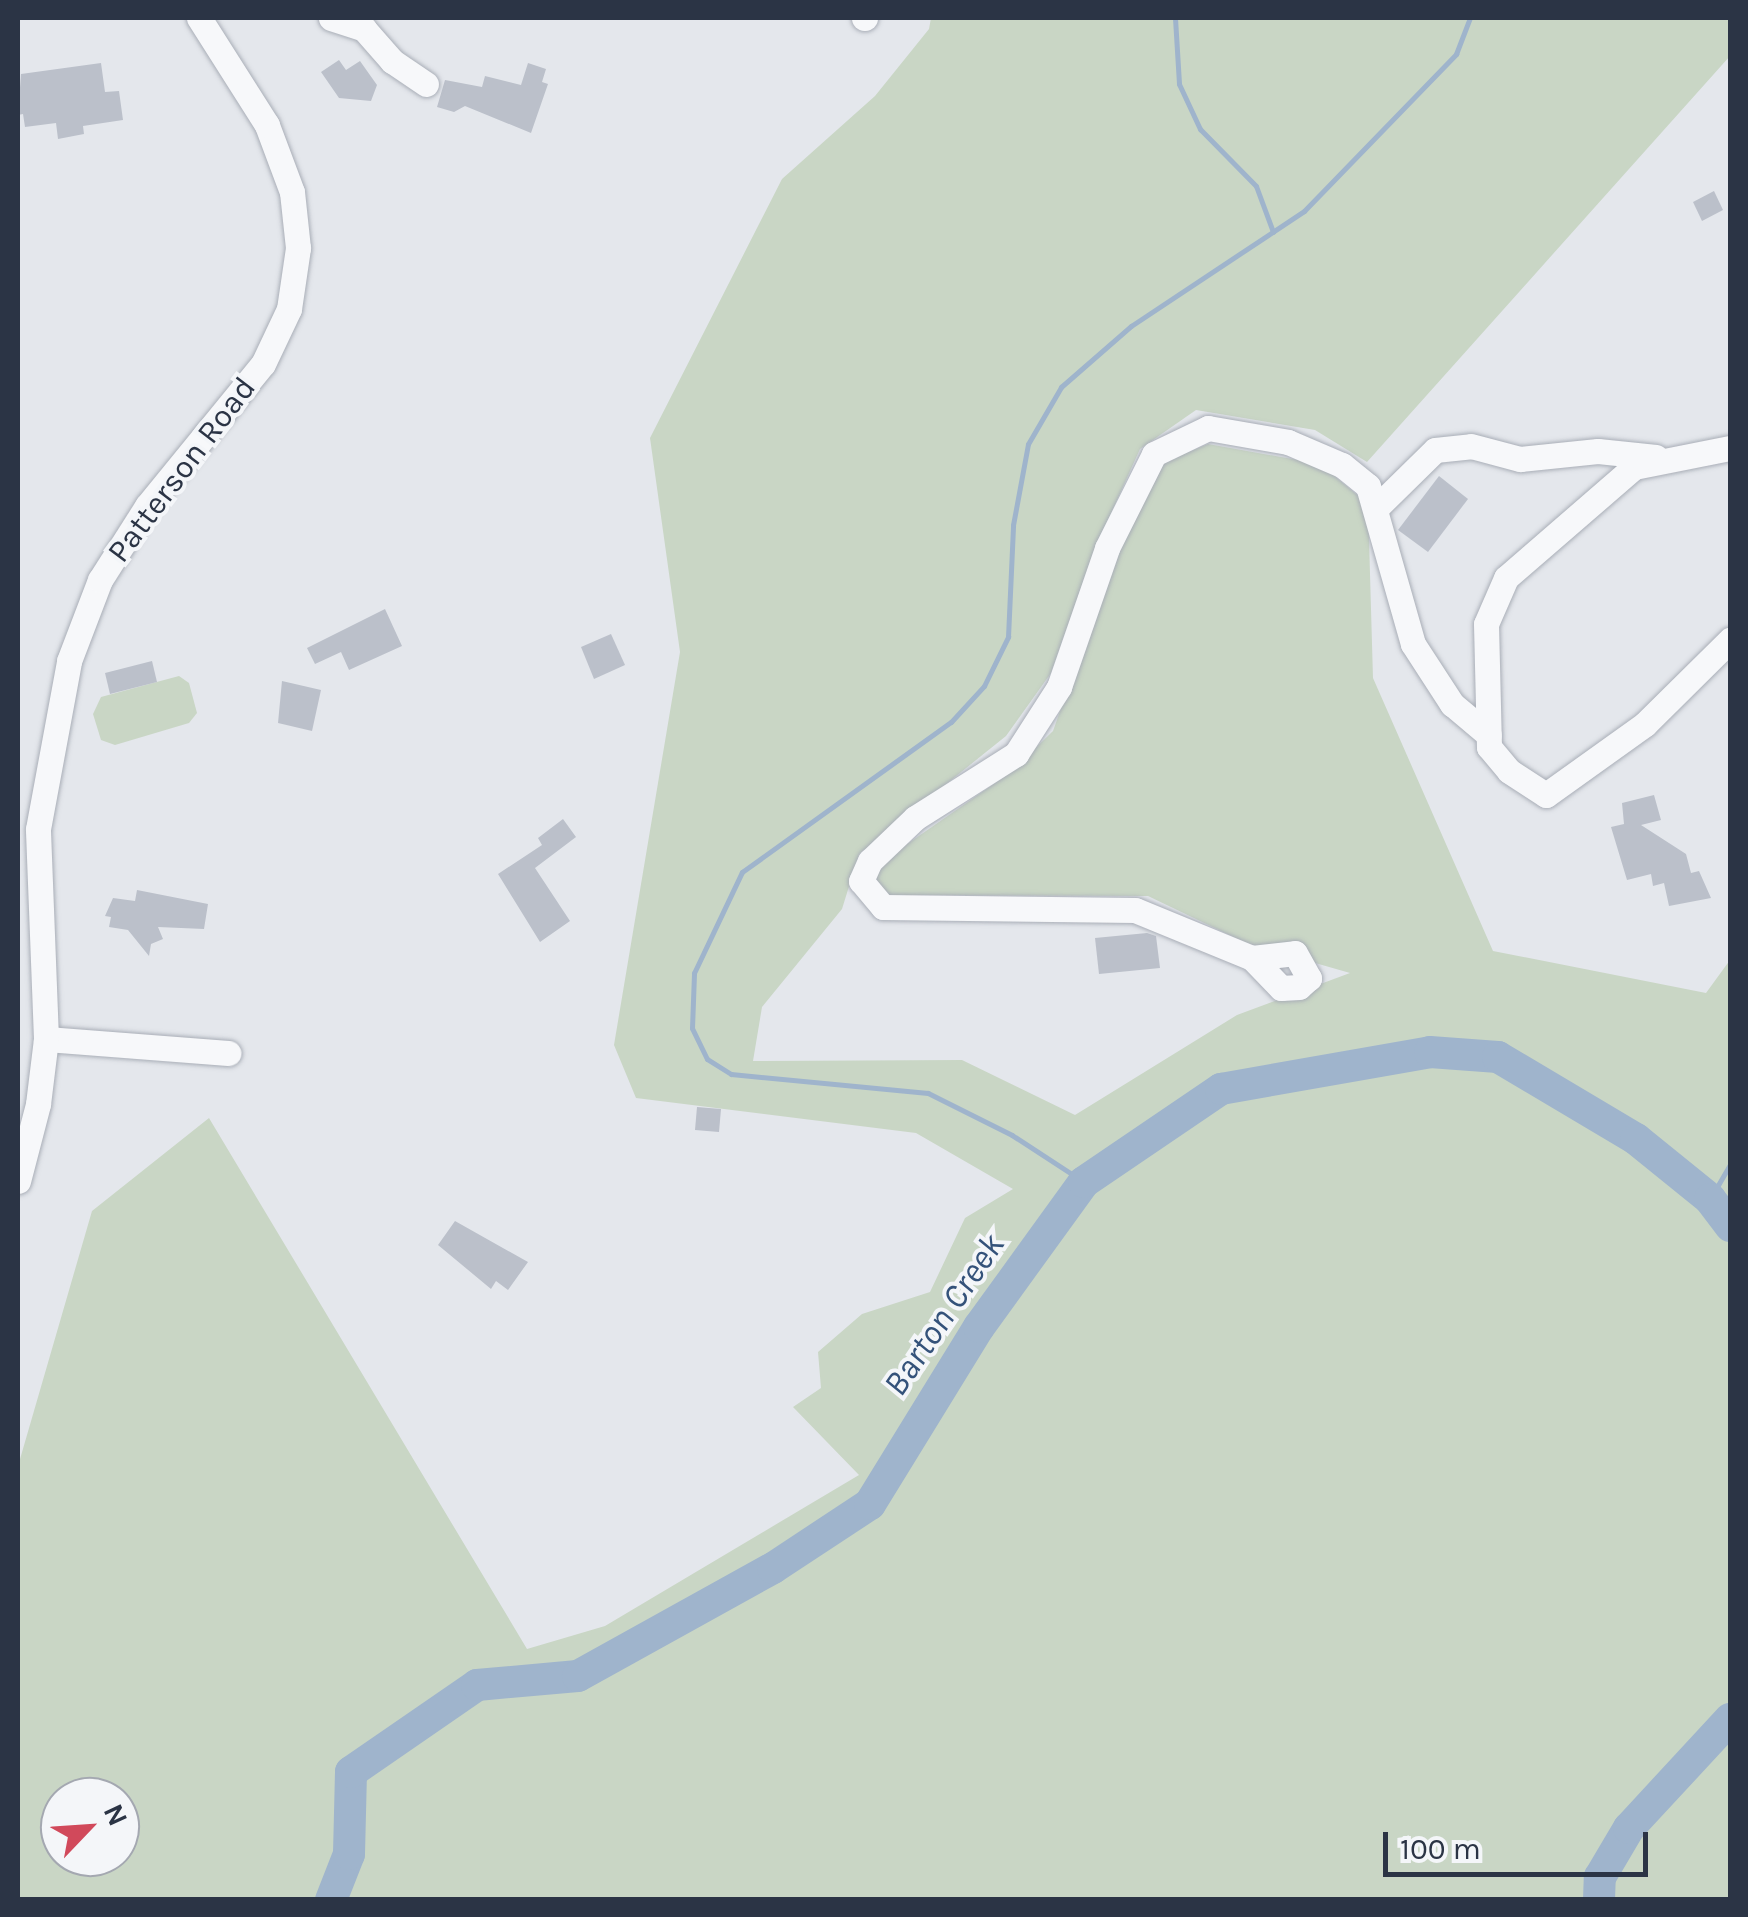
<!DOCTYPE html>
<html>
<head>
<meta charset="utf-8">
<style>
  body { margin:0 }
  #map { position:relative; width:1748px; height:1917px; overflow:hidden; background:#e4e7ec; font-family:Karla,sans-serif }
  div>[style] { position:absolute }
  .green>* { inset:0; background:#c9d6c5 }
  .stream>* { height:5px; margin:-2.5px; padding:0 2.5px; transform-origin:2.5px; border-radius:2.5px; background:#9fb4cc }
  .river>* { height:32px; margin:-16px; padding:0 16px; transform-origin:16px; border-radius:16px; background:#9fb4cc }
  .building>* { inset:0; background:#bbc0ca }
  .roads { filter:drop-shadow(0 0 2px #a9aeb7) drop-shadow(0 0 2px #a9aeb7) }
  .minor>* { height:25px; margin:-12.5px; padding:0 12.5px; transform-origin:12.5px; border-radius:12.5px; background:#f7f8fa }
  span { translate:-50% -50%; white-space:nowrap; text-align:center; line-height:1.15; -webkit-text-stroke:8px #f4f6f9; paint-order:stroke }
  .street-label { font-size:32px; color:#2b3445 }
  .water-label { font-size:35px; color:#34527a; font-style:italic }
  .frame { position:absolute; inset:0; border:20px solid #2b3445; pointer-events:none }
  .north { position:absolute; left:40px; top:1777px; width:100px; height:100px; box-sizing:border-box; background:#f4f6f9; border:2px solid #a4a8b1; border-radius:50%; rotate:65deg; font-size:28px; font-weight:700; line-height:40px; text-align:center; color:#2b3445 }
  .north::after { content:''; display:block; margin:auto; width:35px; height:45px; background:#d1495b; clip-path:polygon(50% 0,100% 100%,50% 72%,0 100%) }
  .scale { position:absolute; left:1383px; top:1832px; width:265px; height:45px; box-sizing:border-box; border:5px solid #2b3445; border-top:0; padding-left:12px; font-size:30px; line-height:35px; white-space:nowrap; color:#2b3445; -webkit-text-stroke:8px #f4f6f9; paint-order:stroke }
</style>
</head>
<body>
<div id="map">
  <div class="green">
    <div style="clip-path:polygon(evenodd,931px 18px,1730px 18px,1730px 56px,1367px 462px,1315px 430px,1196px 410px,1140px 449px,1094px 551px,1051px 673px,1006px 736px,859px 854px,842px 909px,762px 1007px,753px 1061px,962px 1060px,1075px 1115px,1237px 1015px,1350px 973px,1246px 943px,1148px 896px,885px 895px,876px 884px,877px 865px,1011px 772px,1053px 731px,1113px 562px,1157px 465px,1208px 444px,1320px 464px,1368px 504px,1373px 678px,1493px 951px,1706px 993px,1730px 960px,1730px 1899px,18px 1899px,18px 1466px,92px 1211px,209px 1118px,527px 1649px,605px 1626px,859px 1475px,793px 1407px,821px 1388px,818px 1352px,862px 1314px,930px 1292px,965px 1218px,1013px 1189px,916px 1133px,636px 1098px,614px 1045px,680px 652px,650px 438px,782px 179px,875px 96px,929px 29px,931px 18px,60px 1797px,120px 1797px,120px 1857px,60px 1857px,60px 1797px)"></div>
    <div style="clip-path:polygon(179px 676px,189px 683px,197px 713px,189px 723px,115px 745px,101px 740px,93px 714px,101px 697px)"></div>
  </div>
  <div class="stream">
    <div style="left:1175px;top:18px;width:66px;rotate:86.5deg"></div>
    <div style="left:1179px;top:84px;width:50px;rotate:65deg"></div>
    <div style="left:1200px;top:129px;width:80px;rotate:45.5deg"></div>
    <div style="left:1256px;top:186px;width:49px;rotate:69.7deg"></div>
    <div style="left:1084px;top:1182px;width:86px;rotate:-146.9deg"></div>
    <div style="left:1012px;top:1135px;width:94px;rotate:-153.4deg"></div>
    <div style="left:928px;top:1093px;width:198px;rotate:-174.5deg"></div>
    <div style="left:731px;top:1074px;width:28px;rotate:-148deg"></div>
    <div style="left:707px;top:1059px;width:34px;rotate:-116deg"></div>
    <div style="left:692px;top:1028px;width:55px;rotate:-87.9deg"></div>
    <div style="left:694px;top:973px;width:112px;rotate:-64.6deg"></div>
    <div style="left:742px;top:872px;width:257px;rotate:-35.7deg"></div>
    <div style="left:951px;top:722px;width:49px;rotate:-47.5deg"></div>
    <div style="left:984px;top:686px;width:55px;rotate:-63.9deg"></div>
    <div style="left:1008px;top:637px;width:112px;rotate:-87.4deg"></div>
    <div style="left:1013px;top:525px;width:82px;rotate:-79.5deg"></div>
    <div style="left:1028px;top:444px;width:66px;rotate:-59.9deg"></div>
    <div style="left:1061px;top:387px;width:93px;rotate:-41.1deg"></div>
    <div style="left:1131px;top:326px;width:208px;rotate:-33.6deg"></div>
    <div style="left:1304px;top:211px;width:219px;rotate:-45.9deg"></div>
    <div style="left:1456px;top:54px;width:39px;rotate:-69deg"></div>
    <div style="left:1710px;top:1199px;width:39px;rotate:-60deg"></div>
  </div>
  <div class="river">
    <div style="left:331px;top:1900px;width:49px;rotate:-68.6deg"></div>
    <div style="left:349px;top:1854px;width:82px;rotate:-88.6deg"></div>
    <div style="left:351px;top:1772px;width:153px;rotate:-34.6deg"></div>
    <div style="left:477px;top:1685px;width:101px;rotate:-5.1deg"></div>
    <div style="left:578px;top:1676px;width:223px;rotate:-29deg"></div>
    <div style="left:773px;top:1568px;width:116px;rotate:-33.4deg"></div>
    <div style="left:870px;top:1504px;width:208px;rotate:-58.4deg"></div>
    <div style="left:979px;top:1327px;width:179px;rotate:-54.1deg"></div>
    <div style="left:1084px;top:1182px;width:166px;rotate:-34.2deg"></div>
    <div style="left:1221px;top:1089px;width:212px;rotate:-10deg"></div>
    <div style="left:1430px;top:1052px;width:68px;rotate:4.2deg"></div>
    <div style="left:1498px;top:1057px;width:161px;rotate:30.7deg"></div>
    <div style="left:1636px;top:1139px;width:95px;rotate:39deg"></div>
    <div style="left:1710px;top:1199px;width:34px;rotate:53deg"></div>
    <div style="left:1599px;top:1900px;width:23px;rotate:-88deg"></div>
    <div style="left:1600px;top:1877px;width:57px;rotate:-59.4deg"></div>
    <div style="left:1629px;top:1828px;width:149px;rotate:-47.2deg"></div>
  </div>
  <div class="building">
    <div style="clip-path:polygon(339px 60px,346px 70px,360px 61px,377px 85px,371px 101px,339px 98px,321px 72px)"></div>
    <div style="clip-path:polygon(101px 63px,105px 92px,119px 91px,123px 120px,83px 126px,84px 134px,58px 139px,56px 123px,25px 127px,23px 114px,18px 115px,21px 74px)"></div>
    <div style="clip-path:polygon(528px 63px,546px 69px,542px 82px,548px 84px,531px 133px,465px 106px,454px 112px,437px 107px,445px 80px,482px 87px,485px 76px,521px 85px)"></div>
    <div style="clip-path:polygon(1714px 191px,1723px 210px,1702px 221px,1693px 202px)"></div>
    <div style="clip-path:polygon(1439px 476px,1468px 499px,1428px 552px,1398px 530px)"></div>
    <div style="clip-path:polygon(385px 609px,402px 646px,349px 670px,341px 652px,315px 664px,307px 648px)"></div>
    <div style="clip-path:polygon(611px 634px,625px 665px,594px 679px,581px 647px)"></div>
    <div style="clip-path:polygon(152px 661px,157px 682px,110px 694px,105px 673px)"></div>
    <div style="clip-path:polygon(282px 681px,321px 690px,312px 731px,278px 723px)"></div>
    <div style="clip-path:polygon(1654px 795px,1661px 820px,1641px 825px,1686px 854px,1691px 873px,1699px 871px,1711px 898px,1669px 906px,1664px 883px,1653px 886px,1651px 874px,1627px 880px,1611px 827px,1624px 824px,1622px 803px)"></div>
    <div style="clip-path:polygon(563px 819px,576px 837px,535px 868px,570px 921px,540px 942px,498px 874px,542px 845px,538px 838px)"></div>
    <div style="clip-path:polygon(137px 890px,208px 904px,204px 929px,158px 927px,163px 939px,151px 944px,149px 956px,128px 930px,109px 927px,111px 917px,105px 916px,113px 898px,135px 901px)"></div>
    <div style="clip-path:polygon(1147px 933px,1156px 936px,1160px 968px,1099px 974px,1095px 938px)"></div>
    <div style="clip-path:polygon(697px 1107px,721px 1109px,719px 1132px,695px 1130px)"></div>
    <div style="clip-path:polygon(455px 1221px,528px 1262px,508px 1290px,496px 1281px,491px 1289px,438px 1245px)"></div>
  </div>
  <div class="roads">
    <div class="minor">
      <div style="left:331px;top:18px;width:35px;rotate:18deg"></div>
      <div style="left:364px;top:29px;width:43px;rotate:48.8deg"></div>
      <div style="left:392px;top:61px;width:41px;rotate:34.1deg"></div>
      <div style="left:864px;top:18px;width:1px"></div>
      <div style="left:1730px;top:448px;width:98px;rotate:168.8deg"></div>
      <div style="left:1634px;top:467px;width:169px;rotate:139.1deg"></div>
      <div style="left:1506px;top:578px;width:50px;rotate:113.5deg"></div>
      <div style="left:1486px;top:624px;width:123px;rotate:88.6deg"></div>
      <div style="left:1489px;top:747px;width:31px;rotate:50deg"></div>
      <div style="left:1509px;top:771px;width:44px;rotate:33deg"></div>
      <div style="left:1546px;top:795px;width:122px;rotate:-35.6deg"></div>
      <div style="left:1645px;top:724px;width:120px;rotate:-44.7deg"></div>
      <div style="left:1377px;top:507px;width:81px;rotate:-44.5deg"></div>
      <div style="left:1435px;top:450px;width:36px;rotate:-6deg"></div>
      <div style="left:1471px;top:446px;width:51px;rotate:14.9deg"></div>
      <div style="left:1520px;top:459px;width:78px;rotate:-5.9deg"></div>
      <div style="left:1598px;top:451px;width:58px;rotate:5.9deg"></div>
      <div style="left:1252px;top:958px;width:43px;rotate:-6.6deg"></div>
      <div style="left:1295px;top:953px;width:29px;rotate:61deg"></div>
      <div style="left:1309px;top:978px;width:13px;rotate:138deg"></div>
      <div style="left:1299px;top:987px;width:18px;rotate:177deg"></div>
      <div style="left:1281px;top:988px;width:42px;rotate:-134deg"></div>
      <div style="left:1252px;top:958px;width:126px;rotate:-157.7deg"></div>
      <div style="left:1135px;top:910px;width:252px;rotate:-179.3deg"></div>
      <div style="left:883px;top:907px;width:34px;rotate:-130deg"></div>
      <div style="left:861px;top:881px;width:22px;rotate:-66deg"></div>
      <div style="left:870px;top:861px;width:62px;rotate:-43.7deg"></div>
      <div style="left:915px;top:818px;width:120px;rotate:-32.4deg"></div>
      <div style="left:1016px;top:754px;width:80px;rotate:-57.3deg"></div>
      <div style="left:1059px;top:687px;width:147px;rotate:-70.9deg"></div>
      <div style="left:1107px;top:548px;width:105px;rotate:-63.4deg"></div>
      <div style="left:1154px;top:454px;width:60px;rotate:-25.7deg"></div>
      <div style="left:1208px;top:428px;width:81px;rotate:9.9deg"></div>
      <div style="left:1288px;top:442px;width:59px;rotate:23.1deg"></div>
      <div style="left:1342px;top:465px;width:33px;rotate:39deg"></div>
      <div style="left:1368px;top:486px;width:164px;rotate:74.1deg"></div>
      <div style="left:1413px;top:644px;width:72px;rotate:57deg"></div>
      <div style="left:1452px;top:704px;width:48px;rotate:40deg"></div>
      <div style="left:46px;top:1039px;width:183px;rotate:4.4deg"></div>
      <div style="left:18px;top:1181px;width:80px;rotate:-75.4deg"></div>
      <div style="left:38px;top:1104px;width:65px;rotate:-83deg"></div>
      <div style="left:46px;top:1039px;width:210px;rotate:-92.2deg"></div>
      <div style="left:38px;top:829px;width:171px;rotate:-79.5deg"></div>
      <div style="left:69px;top:661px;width:87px;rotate:-69.1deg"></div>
      <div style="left:100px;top:580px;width:88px;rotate:-57.6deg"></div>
      <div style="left:147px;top:506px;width:183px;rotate:-50.8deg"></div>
      <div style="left:263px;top:364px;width:61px;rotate:-64.7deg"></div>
      <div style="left:289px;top:309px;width:62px;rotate:-81.6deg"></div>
      <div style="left:298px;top:248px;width:56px;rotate:-96.1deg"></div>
      <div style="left:292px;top:192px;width:72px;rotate:-110.5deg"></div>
      <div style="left:267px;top:125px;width:127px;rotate:-122.4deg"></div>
    </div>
  </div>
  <div class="street-label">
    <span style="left:182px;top:470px;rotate:-53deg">Patterson Road</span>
  </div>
  <div class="water-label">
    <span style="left:944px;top:1315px;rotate:-56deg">Barton Creek</span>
  </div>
  <div class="frame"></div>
  <div class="north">N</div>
  <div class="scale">100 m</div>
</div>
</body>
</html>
